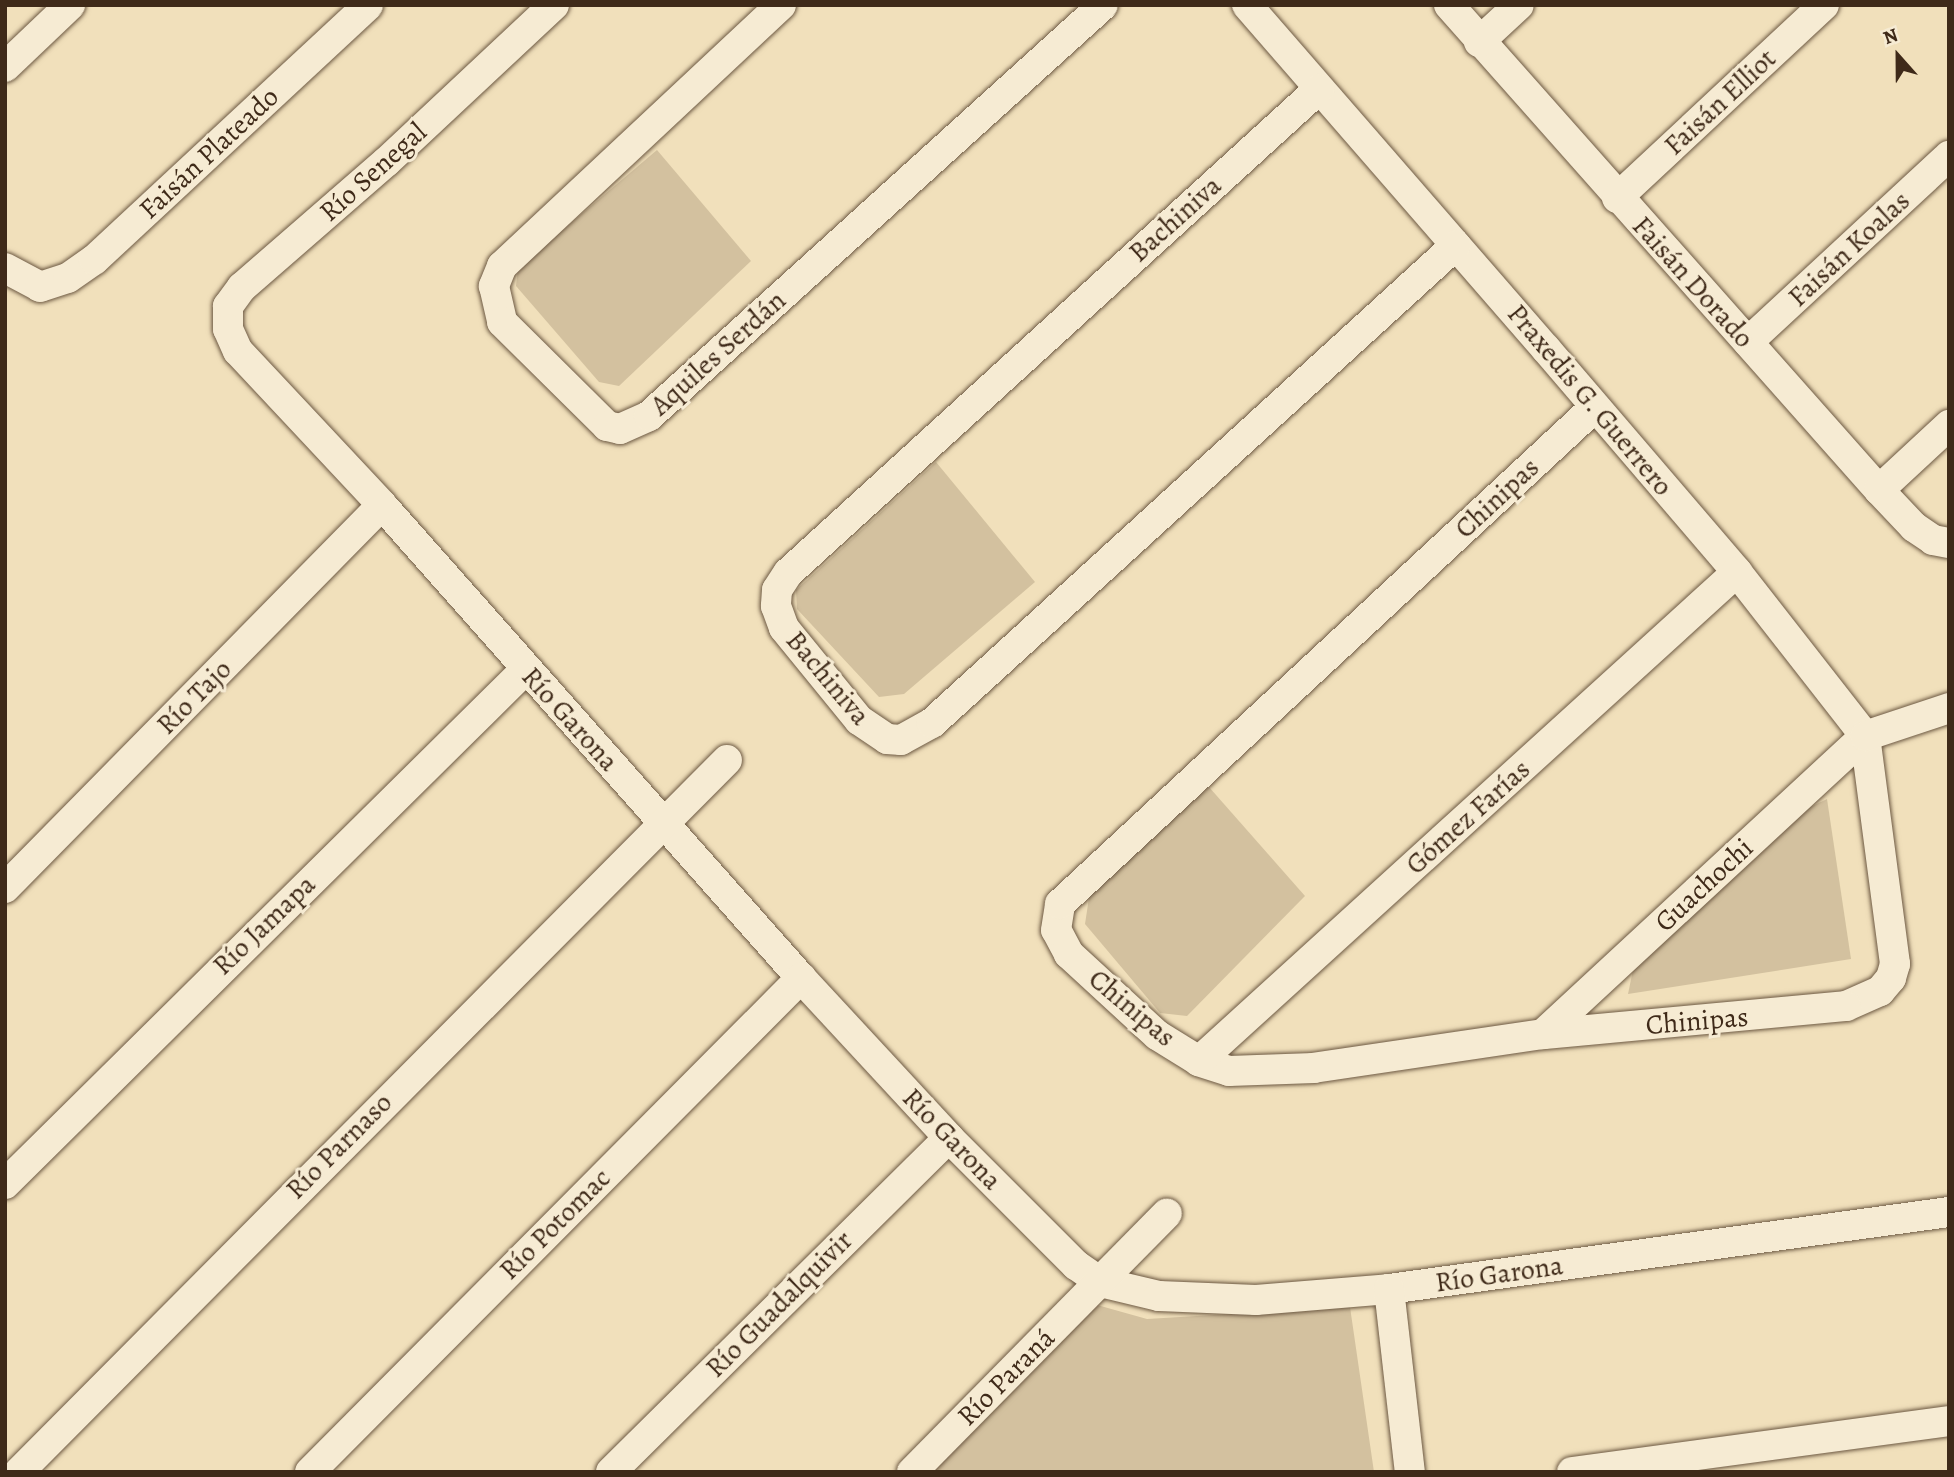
<!DOCTYPE html>
<html>
<head>
<meta charset="utf-8">
<style>
  body { margin:0 }
  #map { position:relative; width:1954px; height:1477px; overflow:hidden; background:#f1e0bb; font-family:Alegreya,serif }
  div>[style] { position:absolute }
  .green>* { inset:0; background:#d3c19f }
  .roads { filter:drop-shadow(0 0 2px #6c5842) drop-shadow(0 0 2px #6c5842) }
  .minor>* { height:30px; margin:-15px; padding:0 15px; transform-origin:15px; border-radius:15px; background:#f6ebd3 }
  span { translate:-50% -50%; white-space:nowrap; text-align:center; line-height:1.15; -webkit-text-stroke:6px #f6ebd3; paint-order:stroke }
  .street-label { font-size:28px; color:#3f2a19 }
  .frame { position:absolute; inset:0; border:7px solid #3f2a19; pointer-events:none }
  .north { position:absolute; left:1863px; top:21px; width:70px; height:70px; -webkit-text-stroke:5px #f6ebd3; paint-order:stroke; rotate:339deg; font-size:19px; font-weight:700; line-height:28px; text-align:center; color:#3f2a19 }
  .north::after { content:''; display:block; margin:auto; width:24px; height:32px; background:#3f2a19; clip-path:polygon(50% 0,100% 100%,50% 72%,0 100%) }
</style>
</head>
<body>
<div id="map">
  <div class="green">
    <div style="clip-path:polygon(657px 150px,751px 261px,619px 386px,599px 382px,516px 286px,518px 268px)"></div>
    <div style="clip-path:polygon(936px 462px,1035px 582px,904px 694px,879px 697px,797px 609px,796px 590px)"></div>
    <div style="clip-path:polygon(1209px 787px,1305px 896px,1187px 1016px,1160px 1013px,1085px 924px,1090px 891px)"></div>
    <div style="clip-path:polygon(1827px 799px,1851px 959px,1628px 994px,1634px 965px,1800px 812px)"></div>
    <div style="clip-path:polygon(1090px 1303px,1147px 1319px,1350px 1307px,1374px 1472px,930px 1472px)"></div>
  </div>
  <div class="roads">
    <div class="minor">
      <div style="left:554px;top:5px;width:230px;rotate:136.9deg"></div>
      <div style="left:386px;top:162px;width:191px;rotate:139deg"></div>
      <div style="left:242px;top:287px;width:24px;rotate:126deg"></div>
      <div style="left:228px;top:306px;width:23px;rotate:90deg"></div>
      <div style="left:228px;top:329px;width:24px;rotate:66deg"></div>
      <div style="left:238px;top:351px;width:211px;rotate:46.9deg"></div>
      <div style="left:382px;top:505px;width:632px;rotate:48.46deg"></div>
      <div style="left:801px;top:978px;width:218px;rotate:47.2deg"></div>
      <div style="left:949px;top:1138px;width:180px;rotate:45deg"></div>
      <div style="left:1076px;top:1265px;width:29px;rotate:35deg"></div>
      <div style="left:1100px;top:1282px;width:61px;rotate:13.3deg"></div>
      <div style="left:1159px;top:1296px;width:97px;rotate:2.4deg"></div>
      <div style="left:1256px;top:1300px;width:133px;rotate:-4.7deg"></div>
      <div style="left:1389px;top:1289px;width:565px;rotate:-7.83deg"></div>
      <div style="left:781px;top:5px;width:382px;rotate:136.9deg"></div>
      <div style="left:502px;top:266px;width:22px;rotate:112deg"></div>
      <div style="left:494px;top:286px;width:37px;rotate:77deg"></div>
      <div style="left:502px;top:322px;width:148px;rotate:44.7deg"></div>
      <div style="left:607px;top:426px;width:13px;rotate:13deg"></div>
      <div style="left:620px;top:429px;width:32px;rotate:-24deg"></div>
      <div style="left:649px;top:416px;width:612px;rotate:-42.15deg"></div>
      <div style="left:1247px;top:5px;width:456px;rotate:49deg"></div>
      <div style="left:1546px;top:349px;width:294px;rotate:49.4deg"></div>
      <div style="left:1737px;top:572px;width:208px;rotate:52deg"></div>
      <div style="left:1865px;top:736px;width:230px;rotate:82.5deg"></div>
      <div style="left:1895px;top:964px;width:15px;rotate:106deg"></div>
      <div style="left:1891px;top:978px;width:17px;rotate:130deg"></div>
      <div style="left:1880px;top:991px;width:37px;rotate:156deg"></div>
      <div style="left:1846px;top:1006px;width:304px;rotate:174.7deg"></div>
      <div style="left:1543px;top:1034px;width:232px;rotate:171.6deg"></div>
      <div style="left:1314px;top:1068px;width:85px;rotate:178deg"></div>
      <div style="left:1229px;top:1071px;width:32px;rotate:-162deg"></div>
      <div style="left:1199px;top:1061px;width:49px;rotate:-148.2deg"></div>
      <div style="left:1157px;top:1035px;width:120px;rotate:-137.4deg"></div>
      <div style="left:1069px;top:954px;width:27px;rotate:-118deg"></div>
      <div style="left:1056px;top:930px;width:26px;rotate:-81deg"></div>
      <div style="left:1060px;top:904px;width:730px;rotate:-42.89deg"></div>
      <div style="left:1449px;top:5px;width:648px;rotate:48.44deg"></div>
      <div style="left:1879px;top:490px;width:51px;rotate:46.6deg"></div>
      <div style="left:1914px;top:527px;width:23px;rotate:34deg"></div>
      <div style="left:1933px;top:540px;width:16px;rotate:11deg"></div>
      <div style="left:1479px;top:42px;width:54px;rotate:-42.8deg"></div>
      <div style="left:5px;top:67px;width:90px;rotate:-43.6deg"></div>
      <div style="left:1319px;top:89px;width:718px;rotate:137.65deg"></div>
      <div style="left:788px;top:573px;width:20px;rotate:123deg"></div>
      <div style="left:777px;top:590px;width:16px;rotate:94deg"></div>
      <div style="left:776px;top:606px;width:23px;rotate:70deg"></div>
      <div style="left:784px;top:628px;width:119px;rotate:50.8deg"></div>
      <div style="left:859px;top:720px;width:34px;rotate:34deg"></div>
      <div style="left:887px;top:739px;width:14px;rotate:4deg"></div>
      <div style="left:901px;top:740px;width:35px;rotate:-29deg"></div>
      <div style="left:932px;top:723px;width:709px;rotate:-42.37deg"></div>
      <div style="left:1617px;top:198px;width:283px;rotate:-43deg"></div>
      <div style="left:5px;top:268px;width:40px;rotate:28deg"></div>
      <div style="left:40px;top:287px;width:29px;rotate:-18deg"></div>
      <div style="left:68px;top:278px;width:32px;rotate:-35deg"></div>
      <div style="left:94px;top:260px;width:374px;rotate:-42.9deg"></div>
      <div style="left:1748px;top:342px;width:274px;rotate:-42.8deg"></div>
      <div style="left:1879px;top:490px;width:96px;rotate:-42.9deg"></div>
      <div style="left:5px;top:888px;width:537px;rotate:-45.45deg"></div>
      <div style="left:1543px;top:1034px;width:439px;rotate:-42.8deg"></div>
      <div style="left:1865px;top:736px;width:89px;rotate:-18.4deg"></div>
      <div style="left:1199px;top:1061px;width:727px;rotate:-42.27deg"></div>
      <div style="left:5px;top:1184px;width:733px;rotate:-44.67deg"></div>
      <div style="left:1389px;top:1289px;width:184px;rotate:83.5deg"></div>
      <div style="left:19px;top:1472px;width:1004px;rotate:-45.16deg"></div>
      <div style="left:310px;top:1472px;width:697px;rotate:-45.17deg"></div>
      <div style="left:611px;top:1472px;width:475px;rotate:-44.7deg"></div>
      <div style="left:912px;top:1472px;width:363px;rotate:-45.4deg"></div>
      <div style="left:1572px;top:1472px;width:380px;rotate:-7.7deg"></div>
    </div>
  </div>
  <div class="street-label">
    <span style="left:1720px;top:102px;rotate:-43deg">Faisán Elliot</span>
    <span style="left:209px;top:153px;rotate:-43deg">Faisán Plateado</span>
    <span style="left:373px;top:172px;rotate:-42deg">Río Senegal</span>
    <span style="left:1175px;top:219px;rotate:-42deg">Bachiniva</span>
    <span style="left:1849px;top:249px;rotate:-43deg">Faisán Koalas</span>
    <span style="left:1693px;top:282px;rotate:48deg">Faisán Dorado</span>
    <span style="left:718px;top:353px;rotate:-42deg">Aquiles Serdán</span>
    <span style="left:1590px;top:400px;rotate:50deg">Praxedis G. Guerrero</span>
    <span style="left:1497px;top:498px;rotate:-43deg">Chinipas</span>
    <span style="left:828px;top:678px;rotate:50deg">Bachiniva</span>
    <span style="left:194px;top:697px;rotate:-45deg">Río Tajo</span>
    <span style="left:570px;top:719px;rotate:48deg">Río Garona</span>
    <span style="left:1468px;top:817px;rotate:-42deg">Gómez Farías</span>
    <span style="left:1704px;top:885px;rotate:-43deg">Guachochi</span>
    <span style="left:264px;top:925px;rotate:-44deg">Río Jamapa</span>
    <span style="left:1132px;top:1008px;rotate:40deg">Chinipas</span>
    <span style="left:1697px;top:1021px;rotate:-5deg">Chinipas</span>
    <span style="left:952px;top:1139px;rotate:46deg">Río Garona</span>
    <span style="left:339px;top:1146px;rotate:-45deg">Río Parnaso</span>
    <span style="left:555px;top:1224px;rotate:-45deg">Río Potomac</span>
    <span style="left:1499px;top:1274px;rotate:-8deg">Río Garona</span>
    <span style="left:779px;top:1304px;rotate:-45deg">Río Guadalquivir</span>
    <span style="left:1006px;top:1377px;rotate:-45deg">Río Paraná</span>
  </div>
  <div class="frame"></div>
  <div class="north">N</div>
</div>
</body>
</html>
